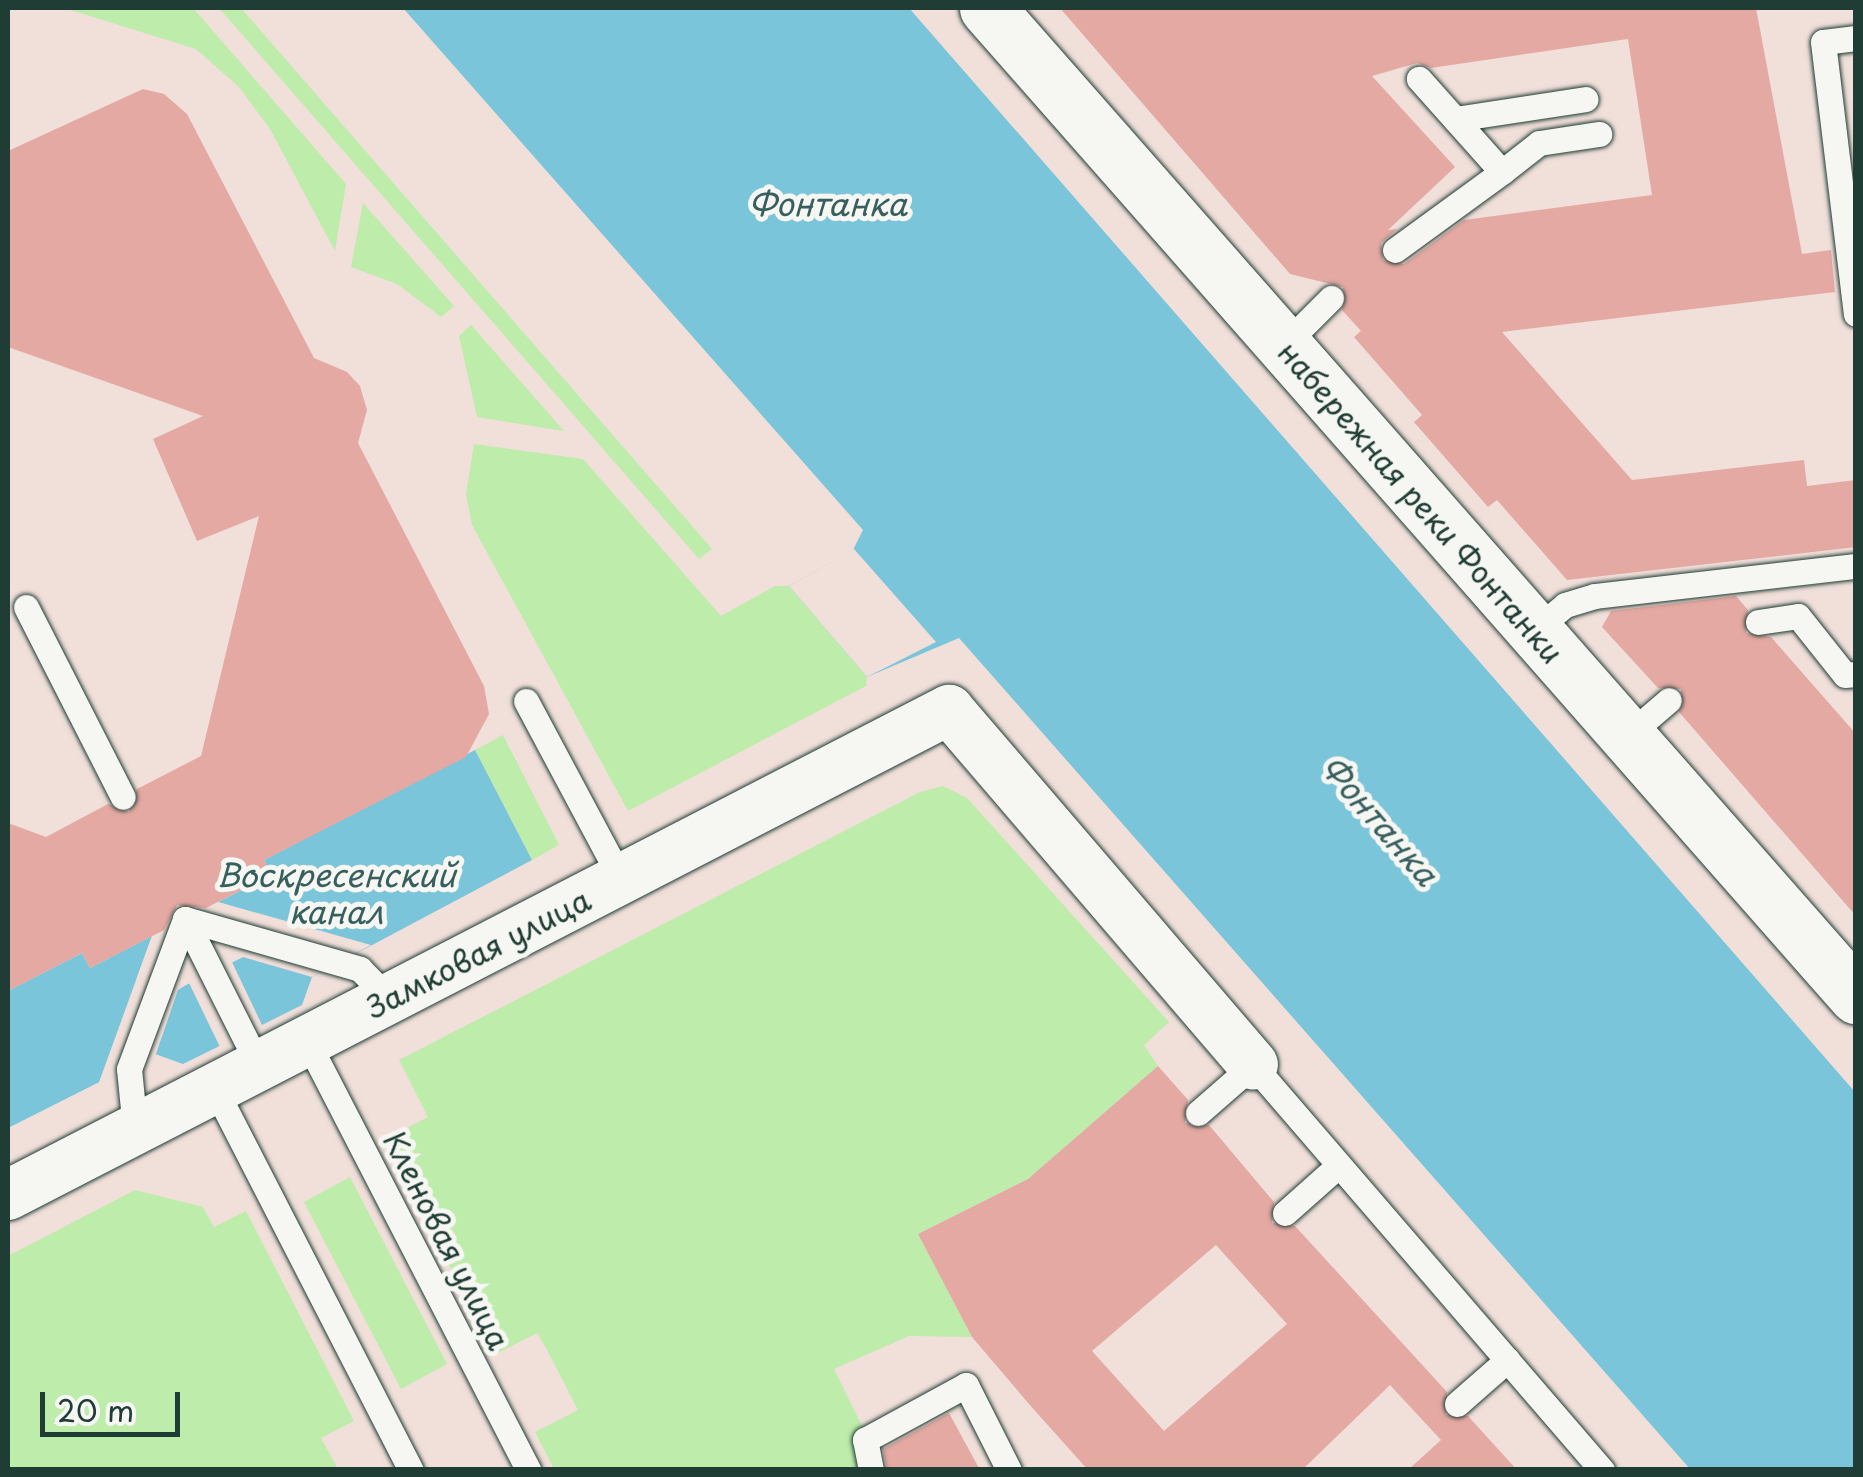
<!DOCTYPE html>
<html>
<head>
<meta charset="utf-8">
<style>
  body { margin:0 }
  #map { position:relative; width:1863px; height:1477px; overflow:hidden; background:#f1dfda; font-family:"Playpen Sans",sans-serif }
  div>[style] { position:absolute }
  .green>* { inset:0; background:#bdecab }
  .water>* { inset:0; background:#7ac5da }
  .pier>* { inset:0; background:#f1dfda }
  .building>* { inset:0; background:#e4a9a3 }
  .roads { filter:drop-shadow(0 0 2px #1f3d34) drop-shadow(0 0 2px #1f3d34) }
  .service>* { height:25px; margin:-12.5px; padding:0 12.5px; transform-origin:12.5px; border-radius:12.5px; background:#f6f6f2 }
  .minor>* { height:50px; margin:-25px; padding:0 25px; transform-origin:25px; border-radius:25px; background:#f6f6f2 }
  .secondary>* { height:55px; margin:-27.5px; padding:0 27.5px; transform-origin:27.5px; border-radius:27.5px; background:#f6f6f2 }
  span { translate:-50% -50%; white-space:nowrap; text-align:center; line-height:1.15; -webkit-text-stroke:10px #f6f6f2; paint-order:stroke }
  .street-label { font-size:30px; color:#1f3d34 }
  .water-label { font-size:32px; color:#365f5e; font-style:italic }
  .frame { position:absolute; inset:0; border:10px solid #1f3d34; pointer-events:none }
  .scale { position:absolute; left:40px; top:1392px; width:140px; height:45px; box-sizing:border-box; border:5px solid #1f3d34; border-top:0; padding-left:12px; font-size:30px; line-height:35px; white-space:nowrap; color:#1f3d34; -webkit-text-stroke:8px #f6f6f2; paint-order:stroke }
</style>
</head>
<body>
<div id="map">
  <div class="green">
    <div style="clip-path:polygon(64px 8px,193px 8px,346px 184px,335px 251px,270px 129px,239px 87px,196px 49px)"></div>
    <div style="clip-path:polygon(219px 8px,241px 8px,712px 549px,699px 559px)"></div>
    <div style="clip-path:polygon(363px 203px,454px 306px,441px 317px,397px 284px,351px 267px)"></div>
    <div style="clip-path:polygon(471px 325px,564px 431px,477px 417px,459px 336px)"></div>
    <div style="clip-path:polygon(474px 444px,583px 459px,721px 616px,775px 586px,789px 586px,867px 677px,866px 686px,628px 811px,472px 525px,466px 494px)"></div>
    <div style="clip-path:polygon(503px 735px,559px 845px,532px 860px,475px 750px)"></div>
    <div style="clip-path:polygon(943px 786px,967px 798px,1169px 1022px,1144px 1045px,1158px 1066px,1028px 1179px,918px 1234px,972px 1337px,909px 1336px,834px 1369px,862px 1426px,855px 1440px,858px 1469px,554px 1469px,535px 1432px,578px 1410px,546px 1348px,537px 1333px,496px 1354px,383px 1140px,428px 1117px,399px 1060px,920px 792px)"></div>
    <div style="clip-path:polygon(350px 1177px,447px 1364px,401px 1389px,304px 1202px)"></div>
    <div style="clip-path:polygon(135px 1190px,203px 1207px,214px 1227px,246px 1211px,354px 1421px,321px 1438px,338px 1469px,8px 1469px,8px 1256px)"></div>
  </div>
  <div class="water">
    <div style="clip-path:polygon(403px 8px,909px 8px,1855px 1092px,1855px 1469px,1690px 1469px,959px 638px,867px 677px,789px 586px,853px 550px,863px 530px)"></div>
    <div style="clip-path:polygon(475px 750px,532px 860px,312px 977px,302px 1005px,262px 1025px,183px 1064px,155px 1054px,8px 1128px,8px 991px,82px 953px,90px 968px,152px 936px,136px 980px,178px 989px,243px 957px,255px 913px,218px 902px,271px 875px,264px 860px)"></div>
  </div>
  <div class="pier">
    <div style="clip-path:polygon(854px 549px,936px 642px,867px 677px,789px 586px)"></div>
    <div style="clip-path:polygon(218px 902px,371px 945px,312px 977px,243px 957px,232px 962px,262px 1025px,220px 1047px,189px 983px,178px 990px,156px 1054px,98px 1085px,152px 936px,142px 977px,177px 984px,239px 953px,249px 916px)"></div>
  </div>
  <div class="building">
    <div style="clip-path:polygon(evenodd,1060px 8px,1756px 8px,1802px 254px,1831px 250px,1835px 292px,1502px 332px,1632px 480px,1804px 460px,1807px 486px,1856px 480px,1856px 547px,1567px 580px,1497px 500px,1488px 507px,1414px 422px,1422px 415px,1354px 337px,1361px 331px,1342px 310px,1343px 287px,1290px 274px,1060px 8px,1628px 39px,1652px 195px,1464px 220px,1404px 264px,1383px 260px,1381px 243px,1397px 229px,1388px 230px,1455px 167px,1372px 76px,1417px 63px,1431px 68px,1628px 39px)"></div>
    <div style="clip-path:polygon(143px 89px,164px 94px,187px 114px,314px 358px,347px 372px,360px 386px,367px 410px,358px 443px,484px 686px,489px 714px,466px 757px,264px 860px,271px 875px,206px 908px,177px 905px,164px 930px,90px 968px,82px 953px,8px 991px,8px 823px,46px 837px,108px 804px,129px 812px,137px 789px,201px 756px,259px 516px,197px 541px,153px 439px,203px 416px,8px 347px,8px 151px)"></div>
    <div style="clip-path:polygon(1736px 596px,1748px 610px,1746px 633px,1771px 637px,1856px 734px,1856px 916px,1679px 712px,1681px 689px,1658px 688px,1602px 627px,1611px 611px)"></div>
    <div style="clip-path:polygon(evenodd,1158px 1066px,1188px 1100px,1185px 1123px,1209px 1125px,1274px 1202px,1272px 1223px,1295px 1226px,1447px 1392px,1446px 1415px,1468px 1416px,1517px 1470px,1408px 1470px,1441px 1440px,1390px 1385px,1302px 1470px,1088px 1470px,1029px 1404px,972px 1337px,918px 1234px,1028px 1179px,1158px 1066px,1216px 1245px,1287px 1324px,1164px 1431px,1092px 1351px,1216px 1245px)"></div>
    <div style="clip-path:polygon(949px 1413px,980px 1470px,887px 1470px,883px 1449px)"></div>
  </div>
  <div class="roads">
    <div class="service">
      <div style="left:1856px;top:38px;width:33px;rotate:173deg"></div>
      <div style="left:1823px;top:42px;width:274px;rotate:83.1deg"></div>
      <div style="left:1455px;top:119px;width:132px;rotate:-8.7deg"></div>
      <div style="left:1502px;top:172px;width:47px;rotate:-38.1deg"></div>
      <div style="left:1539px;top:143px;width:61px;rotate:-8.5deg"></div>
      <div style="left:1395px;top:250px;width:132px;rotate:-36.1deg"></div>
      <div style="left:1502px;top:172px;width:125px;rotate:-131.7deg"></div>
      <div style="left:1283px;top:346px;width:68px;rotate:-45deg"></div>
      <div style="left:26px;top:607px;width:213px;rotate:63deg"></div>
      <div style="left:1758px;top:622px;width:40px;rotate:-8.5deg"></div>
      <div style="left:1798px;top:616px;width:75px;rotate:51.5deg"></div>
      <div style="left:1845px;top:675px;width:11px;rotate:-5deg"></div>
      <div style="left:1534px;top:631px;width:40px;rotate:-40deg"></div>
      <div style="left:1565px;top:605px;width:31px;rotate:-17deg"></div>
      <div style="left:1595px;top:596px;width:263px;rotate:-6.6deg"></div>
      <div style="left:526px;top:701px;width:202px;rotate:61.9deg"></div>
      <div style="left:1627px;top:736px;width:55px;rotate:-40.6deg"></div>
      <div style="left:185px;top:919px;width:182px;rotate:15.9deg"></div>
      <div style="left:360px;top:969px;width:42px;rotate:46deg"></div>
      <div style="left:185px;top:919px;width:165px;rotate:63.3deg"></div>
      <div style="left:307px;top:1041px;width:483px;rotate:62.7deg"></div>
      <div style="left:215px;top:1089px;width:428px;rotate:62.8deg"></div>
      <div style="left:1198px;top:1113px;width:73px;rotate:-41.1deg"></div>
      <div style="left:1253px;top:1065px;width:535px;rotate:49.25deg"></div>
      <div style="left:135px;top:1129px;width:60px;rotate:-95.7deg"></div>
      <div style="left:129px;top:1069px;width:160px;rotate:-69.5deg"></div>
      <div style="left:1285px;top:1213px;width:72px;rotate:-41.6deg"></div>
      <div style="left:1457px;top:1404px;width:67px;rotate:-41.3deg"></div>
      <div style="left:871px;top:1470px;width:31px;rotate:-101deg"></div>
      <div style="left:865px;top:1440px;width:115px;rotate:-28.6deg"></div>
      <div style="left:966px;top:1385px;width:95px;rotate:63.2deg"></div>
    </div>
    <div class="minor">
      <div style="left:8px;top:1195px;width:1059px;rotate:-27.27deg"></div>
      <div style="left:949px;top:710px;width:467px;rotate:49.4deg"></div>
    </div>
    <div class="secondary">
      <div style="left:987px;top:8px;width:1316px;rotate:48.67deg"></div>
    </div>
  </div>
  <div class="street-label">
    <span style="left:1421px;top:502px;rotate:49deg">набережная реки Фонтанки</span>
    <span style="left:478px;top:953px;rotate:-27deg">Замковая улица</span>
    <span style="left:447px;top:1240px;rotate:63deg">Кленовая улица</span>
  </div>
  <div class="water-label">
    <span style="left:828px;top:203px">Фонтанка</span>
    <span style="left:1380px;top:820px;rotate:49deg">Фонтанка</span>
    <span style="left:336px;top:893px">Воскресенский<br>канал</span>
  </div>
  <div class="frame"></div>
  <div class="scale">20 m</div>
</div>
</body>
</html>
